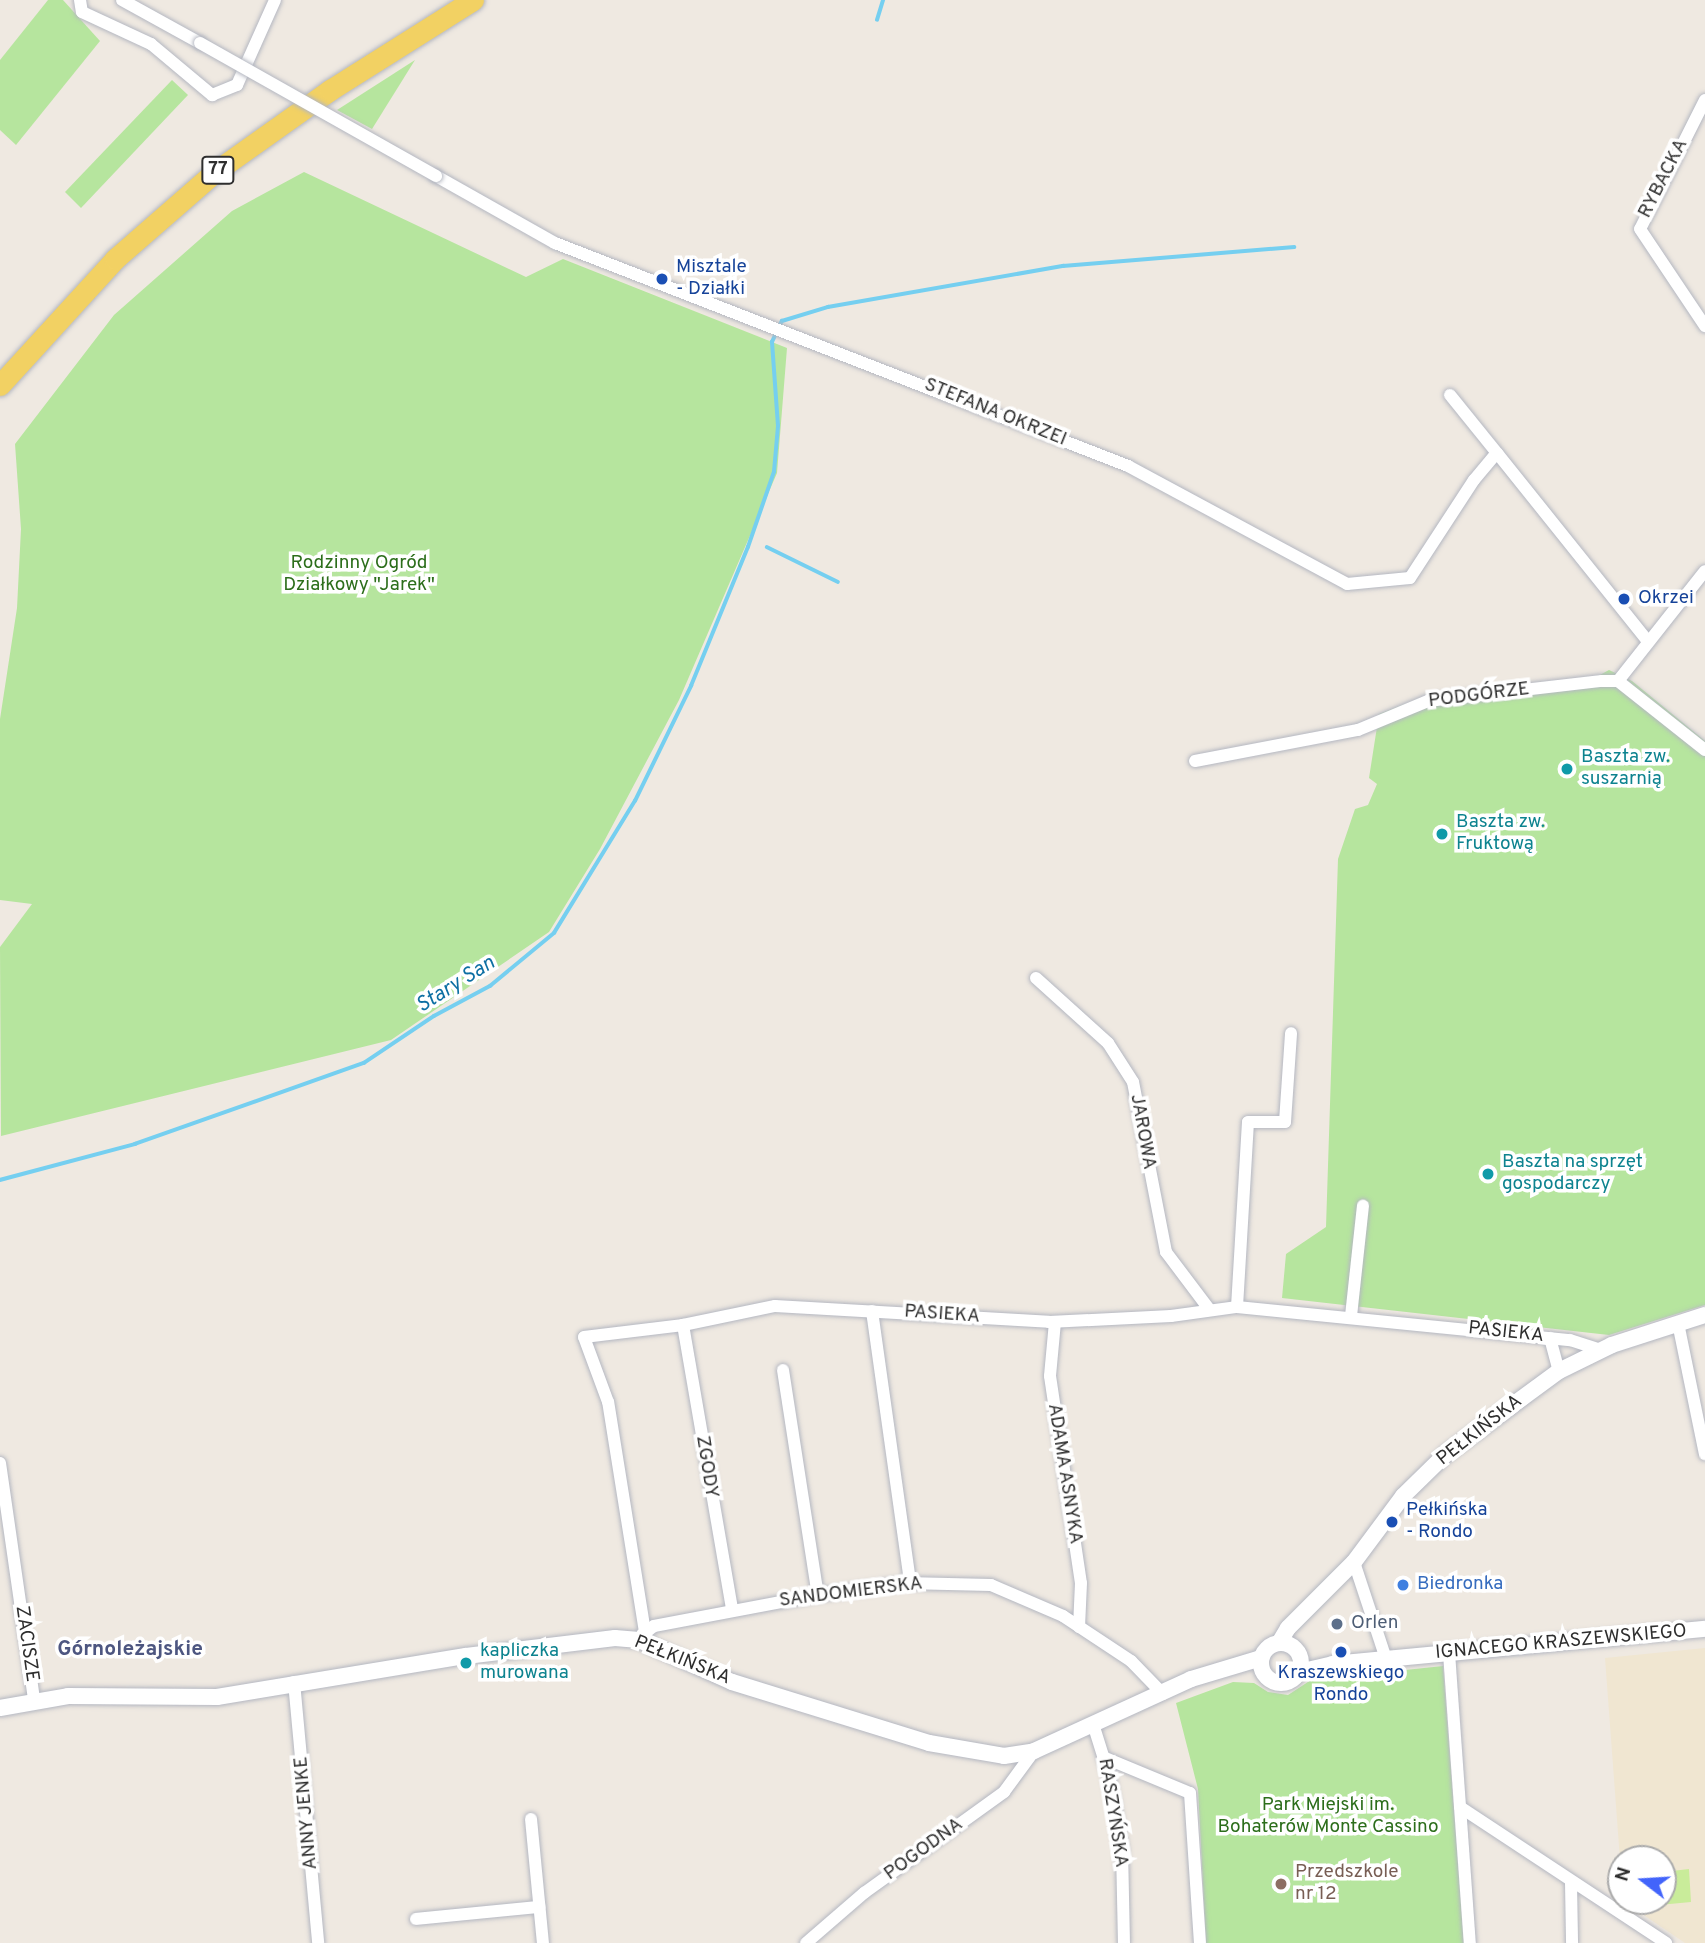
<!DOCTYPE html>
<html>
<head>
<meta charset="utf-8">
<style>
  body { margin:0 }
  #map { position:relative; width:1705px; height:1943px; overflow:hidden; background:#efe9e1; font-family:Overpass,sans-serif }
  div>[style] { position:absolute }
  .education>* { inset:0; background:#f0e6d1 }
  .green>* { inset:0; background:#b6e59e }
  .pitch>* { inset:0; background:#c9ec9a }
  .stream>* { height:3.5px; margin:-1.75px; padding:0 1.75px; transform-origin:1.75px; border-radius:1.75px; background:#75cff0 }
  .roads { filter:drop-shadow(0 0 2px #b4b7c1) drop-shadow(0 0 2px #b4b7c1) }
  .minor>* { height:12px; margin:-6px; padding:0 6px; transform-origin:6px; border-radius:6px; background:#fff }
  .tertiary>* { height:16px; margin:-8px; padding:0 8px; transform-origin:8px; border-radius:8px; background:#fff }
  .tertiary>.ring { margin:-8px; padding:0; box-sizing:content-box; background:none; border:16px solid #fff; border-radius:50% }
  .primary>* { height:21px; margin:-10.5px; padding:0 10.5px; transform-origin:10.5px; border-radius:10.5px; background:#f2d163 }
  .bridges { filter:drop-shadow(0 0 2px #b4b7c1) drop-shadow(0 0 2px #b4b7c1) }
  .minor-bridge>* { height:12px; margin:-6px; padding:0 6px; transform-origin:6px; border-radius:6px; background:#fff }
  .dots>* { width:19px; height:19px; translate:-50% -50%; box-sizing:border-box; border:4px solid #fff; border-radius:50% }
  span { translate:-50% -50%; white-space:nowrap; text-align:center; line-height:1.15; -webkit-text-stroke:7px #fff; paint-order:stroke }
  .shield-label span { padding:2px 5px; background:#fff; border:2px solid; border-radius:5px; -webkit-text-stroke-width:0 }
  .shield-label { font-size:18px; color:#2e2e2e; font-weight:700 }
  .street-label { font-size:19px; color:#2e2e2e }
  .transit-label { font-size:19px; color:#164399 }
  .left { translate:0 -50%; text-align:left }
  .park-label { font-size:19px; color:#2c6e1b }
  .culture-label { font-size:19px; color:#0d838f }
  .shop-label { font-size:19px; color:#366cbe }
  .service-label { font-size:19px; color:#4e5e75 }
  .education-label { font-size:19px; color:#785e54 }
  .water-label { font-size:21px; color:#0d6fa3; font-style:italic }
  .neighbourhood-label { font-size:21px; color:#4d5680; font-weight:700 }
  .north { position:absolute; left:1607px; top:1845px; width:70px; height:70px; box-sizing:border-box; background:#fff; border:2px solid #ababab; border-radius:50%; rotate:287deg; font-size:19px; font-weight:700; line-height:28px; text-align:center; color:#2e2e2e }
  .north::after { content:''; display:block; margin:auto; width:24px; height:32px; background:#4264fb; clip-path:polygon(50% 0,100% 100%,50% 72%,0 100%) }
</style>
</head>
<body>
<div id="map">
  <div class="education">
    <div style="clip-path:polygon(1705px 1648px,1705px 1943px,1685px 1943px,1623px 1901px,1663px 1901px,1663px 1859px,1621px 1859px,1621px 1873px,1605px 1658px)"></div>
  </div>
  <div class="green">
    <div style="clip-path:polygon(48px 0,63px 0,100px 41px,16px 145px,0 130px,0 60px)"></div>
    <div style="clip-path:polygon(415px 60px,372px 129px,337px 110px)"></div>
    <div style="clip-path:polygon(172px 80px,188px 95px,81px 208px,65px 192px)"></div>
    <div style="clip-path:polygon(304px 172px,526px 277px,563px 259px,787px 348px,777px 473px,679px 700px,600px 849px,549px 932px,391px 1040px,1px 1136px,0 947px,32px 904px,0 900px,0 719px,17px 608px,21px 529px,15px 444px,114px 315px,232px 211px)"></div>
    <div style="clip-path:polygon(1609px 670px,1632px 681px,1705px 741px,1705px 1305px,1609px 1335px,1282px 1298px,1286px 1254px,1326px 1227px,1338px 859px,1355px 809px,1368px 805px,1377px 784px,1369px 778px,1379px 714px,1418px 699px,1598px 676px)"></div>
    <div style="clip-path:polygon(1443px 1666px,1464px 1943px,1206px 1943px,1198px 1789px,1176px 1703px,1233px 1682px,1254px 1683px,1268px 1692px,1288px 1695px,1311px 1680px)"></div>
  </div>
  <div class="pitch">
    <div style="clip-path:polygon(1689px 1869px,1691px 1902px,1638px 1907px,1638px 1901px,1663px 1901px,1663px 1872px)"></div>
  </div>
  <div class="stream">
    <div style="left:877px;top:20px;width:21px;rotate:-73deg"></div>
    <div style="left:767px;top:547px;width:79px;rotate:26.2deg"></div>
    <div style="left:0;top:1180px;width:140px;rotate:-14.9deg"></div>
    <div style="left:135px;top:1144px;width:243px;rotate:-19.5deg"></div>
    <div style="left:364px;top:1063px;width:84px;rotate:-33.9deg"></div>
    <div style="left:434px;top:1016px;width:64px;rotate:-28.2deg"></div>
    <div style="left:490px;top:986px;width:83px;rotate:-39.6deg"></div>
    <div style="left:554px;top:933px;width:155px;rotate:-58.5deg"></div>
    <div style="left:635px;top:801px;width:128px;rotate:-64deg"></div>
    <div style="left:691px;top:686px;width:150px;rotate:-67.7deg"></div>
    <div style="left:748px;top:547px;width:79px;rotate:-70.9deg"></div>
    <div style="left:774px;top:472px;width:46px;rotate:-85deg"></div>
    <div style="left:778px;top:426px;width:84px;rotate:-94.1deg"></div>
    <div style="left:772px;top:342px;width:23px;rotate:-65deg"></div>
    <div style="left:782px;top:321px;width:48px;rotate:-16.9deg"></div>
    <div style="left:828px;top:307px;width:239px;rotate:-9.9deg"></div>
    <div style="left:1063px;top:266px;width:232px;rotate:-4.7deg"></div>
  </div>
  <div class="roads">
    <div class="minor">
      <div style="left:80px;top:0;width:12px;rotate:81deg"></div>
      <div style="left:82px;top:12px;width:76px;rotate:24.9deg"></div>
      <div style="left:151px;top:44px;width:80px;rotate:39.9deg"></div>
      <div style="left:212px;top:95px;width:27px;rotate:-22deg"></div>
      <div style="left:237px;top:85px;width:93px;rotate:-65.9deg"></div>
      <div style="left:122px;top:0;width:89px;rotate:28.9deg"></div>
      <div style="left:1705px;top:100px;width:144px;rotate:116.7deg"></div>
      <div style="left:1640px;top:229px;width:117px;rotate:56.2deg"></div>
      <div style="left:436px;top:176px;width:137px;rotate:29.4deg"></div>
      <div style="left:555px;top:243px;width:615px;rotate:21.26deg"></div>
      <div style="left:1128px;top:466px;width:249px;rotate:28.3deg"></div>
      <div style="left:1347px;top:584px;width:63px;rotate:-5.4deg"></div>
      <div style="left:1410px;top:578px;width:117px;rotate:-56.9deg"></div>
      <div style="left:1474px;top:480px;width:35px;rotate:-50deg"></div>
      <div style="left:1497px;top:453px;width:240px;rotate:51.3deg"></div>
      <div style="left:1450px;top:395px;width:75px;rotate:51deg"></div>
      <div style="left:1618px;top:681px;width:140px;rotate:-51.7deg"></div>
      <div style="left:1195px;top:761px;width:166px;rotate:-10.8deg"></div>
      <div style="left:1358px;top:730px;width:76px;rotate:-22.5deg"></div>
      <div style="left:1428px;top:701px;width:175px;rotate:-6.6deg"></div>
      <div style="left:1602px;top:681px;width:16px"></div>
      <div style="left:1618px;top:681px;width:111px;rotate:38.4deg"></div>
      <div style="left:1036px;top:978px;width:97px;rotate:42.1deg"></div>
      <div style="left:1108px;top:1043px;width:46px;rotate:57.3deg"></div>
      <div style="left:1133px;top:1082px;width:173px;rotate:79deg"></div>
      <div style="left:1166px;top:1252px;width:71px;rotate:53deg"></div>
      <div style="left:1237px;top:1307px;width:185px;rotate:-86.6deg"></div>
      <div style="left:1248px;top:1122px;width:37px"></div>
      <div style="left:1285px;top:1122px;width:89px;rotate:-86.1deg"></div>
      <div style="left:872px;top:1311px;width:275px;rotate:82deg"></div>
      <div style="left:1351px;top:1316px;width:111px;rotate:-83.8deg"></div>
      <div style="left:1055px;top:1322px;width:54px;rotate:95.3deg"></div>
      <div style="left:1050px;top:1376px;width:209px;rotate:81.5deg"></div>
      <div style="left:1081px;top:1583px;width:44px;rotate:92.6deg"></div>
      <div style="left:1678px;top:1323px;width:134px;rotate:78.4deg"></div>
      <div style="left:683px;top:1325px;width:288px;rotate:80.2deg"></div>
      <div style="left:1550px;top:1338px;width:34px;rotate:75deg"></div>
      <div style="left:783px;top:1370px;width:228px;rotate:81.2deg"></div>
      <div style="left:0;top:1463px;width:239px;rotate:81.8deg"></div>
      <div style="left:1354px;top:1562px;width:102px;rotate:71.7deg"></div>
      <div style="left:645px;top:1632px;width:233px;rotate:-99.1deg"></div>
      <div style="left:608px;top:1402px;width:69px;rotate:-110.3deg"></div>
      <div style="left:584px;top:1337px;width:100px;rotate:-6.9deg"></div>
      <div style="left:683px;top:1325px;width:94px;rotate:-11.7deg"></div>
      <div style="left:775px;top:1306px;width:274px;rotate:3.3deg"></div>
      <div style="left:1049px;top:1322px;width:122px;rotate:-2.8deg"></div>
      <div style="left:1171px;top:1316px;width:67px;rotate:-7.8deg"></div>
      <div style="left:1237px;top:1307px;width:335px;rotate:5.7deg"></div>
      <div style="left:1570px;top:1340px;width:33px;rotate:18deg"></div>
      <div style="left:641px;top:1636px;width:16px;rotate:-38deg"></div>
      <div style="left:654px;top:1626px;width:167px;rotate:-10.7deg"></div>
      <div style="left:818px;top:1595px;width:88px;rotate:-7.9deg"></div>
      <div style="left:905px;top:1583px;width:86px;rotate:1.3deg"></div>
      <div style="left:991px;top:1585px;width:78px;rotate:23.3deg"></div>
      <div style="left:1063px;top:1616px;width:82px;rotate:33.5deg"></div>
      <div style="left:1131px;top:1661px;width:46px;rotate:45.9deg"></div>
      <div style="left:1449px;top:1653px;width:291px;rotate:85.9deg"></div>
      <div style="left:294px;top:1682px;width:262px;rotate:84.7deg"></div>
      <div style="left:1094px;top:1727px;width:50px;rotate:72.6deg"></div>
      <div style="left:1109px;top:1775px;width:75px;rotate:80deg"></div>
      <div style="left:1122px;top:1849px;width:94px;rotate:88.8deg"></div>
      <div style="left:1103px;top:1757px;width:94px;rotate:22.5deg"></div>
      <div style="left:1190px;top:1793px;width:150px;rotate:86.2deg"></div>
      <div style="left:1460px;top:1807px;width:247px;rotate:33.4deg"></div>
      <div style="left:531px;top:1819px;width:125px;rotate:84.5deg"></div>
      <div style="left:1571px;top:1883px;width:60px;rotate:89deg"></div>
      <div style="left:416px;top:1919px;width:124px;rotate:-5.6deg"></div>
      <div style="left:806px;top:1943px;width:77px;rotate:-40.8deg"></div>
      <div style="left:864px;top:1893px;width:173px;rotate:-35.8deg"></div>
      <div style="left:1004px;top:1792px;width:51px;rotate:-53.8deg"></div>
    </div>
    <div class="tertiary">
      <div class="ring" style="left:1261px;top:1643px;width:24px;height:24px"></div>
      <div style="left:1279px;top:1643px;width:17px;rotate:-59deg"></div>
      <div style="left:1288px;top:1628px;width:93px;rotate:-45deg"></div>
      <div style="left:1354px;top:1562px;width:82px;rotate:-53.4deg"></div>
      <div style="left:1403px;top:1496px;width:60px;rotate:-44.3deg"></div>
      <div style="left:1446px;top:1454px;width:140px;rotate:-36.3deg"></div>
      <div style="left:1559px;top:1371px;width:59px;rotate:-26.1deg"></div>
      <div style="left:1612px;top:1345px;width:98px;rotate:-17.9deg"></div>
      <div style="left:1299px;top:1672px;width:35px;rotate:-13deg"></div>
      <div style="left:1333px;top:1664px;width:374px;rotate:-5.4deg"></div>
      <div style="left:0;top:1708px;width:69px;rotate:-10deg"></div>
      <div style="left:68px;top:1696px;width:149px;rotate:0.4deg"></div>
      <div style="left:217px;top:1697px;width:252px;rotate:-9.4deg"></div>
      <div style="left:466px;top:1656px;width:150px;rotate:-6.9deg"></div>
      <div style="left:615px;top:1638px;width:24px;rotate:5deg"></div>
      <div style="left:639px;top:1640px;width:102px;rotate:24.3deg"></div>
      <div style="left:732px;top:1682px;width:206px;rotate:17.2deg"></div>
      <div style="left:929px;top:1743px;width:76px;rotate:9.8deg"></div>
      <div style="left:1004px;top:1756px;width:30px;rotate:-9deg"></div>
      <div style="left:1034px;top:1751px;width:173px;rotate:-24.6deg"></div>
      <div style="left:1191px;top:1679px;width:73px;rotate:-16.7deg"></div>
    </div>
    <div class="primary">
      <div style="left:0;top:385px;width:171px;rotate:-47.6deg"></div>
      <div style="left:115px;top:259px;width:134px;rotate:-41.1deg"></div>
      <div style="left:216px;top:171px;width:140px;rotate:-35.4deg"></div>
      <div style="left:330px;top:90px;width:169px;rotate:-32.2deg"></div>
    </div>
  </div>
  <div class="bridges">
    <div class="minor-bridge">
      <div style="left:200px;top:43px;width:271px;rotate:29.4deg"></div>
    </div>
  </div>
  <div class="dots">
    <div style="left:662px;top:279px;background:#1a4fb4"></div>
    <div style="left:1624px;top:599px;background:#1a4fb4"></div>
    <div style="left:1567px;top:769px;background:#0f9aa8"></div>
    <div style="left:1442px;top:834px;background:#0f9aa8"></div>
    <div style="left:1488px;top:1174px;background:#0f9aa8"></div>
    <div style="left:1392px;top:1522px;background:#1a4fb4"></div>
    <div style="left:1403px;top:1585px;background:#3f7fe0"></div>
    <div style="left:1337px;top:1624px;background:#5c6f8a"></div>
    <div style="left:1341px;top:1652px;background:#1a4fb4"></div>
    <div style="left:466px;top:1663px;background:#0f9aa8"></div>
    <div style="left:1281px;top:1884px;background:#8d6e63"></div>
  </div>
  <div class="shield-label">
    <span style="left:218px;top:170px">77</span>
  </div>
  <div class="street-label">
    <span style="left:1664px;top:179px;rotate:-63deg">RYBACKA</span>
    <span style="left:995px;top:413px;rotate:22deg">STEFANA OKRZEI</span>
    <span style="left:1479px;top:696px;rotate:-7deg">PODGÓRZE</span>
    <span style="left:1142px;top:1132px;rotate:80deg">JAROWA</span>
    <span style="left:942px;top:1315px;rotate:4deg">PASIEKA</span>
    <span style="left:1506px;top:1333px;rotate:6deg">PASIEKA</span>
    <span style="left:1480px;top:1431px;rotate:-38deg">PEŁKIŃSKA</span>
    <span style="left:706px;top:1467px;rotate:81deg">ZGODY</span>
    <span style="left:1064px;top:1474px;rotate:81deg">ADAMA ASNYKA</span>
    <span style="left:851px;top:1593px;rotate:-7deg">SANDOMIERSKA</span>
    <span style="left:1561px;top:1643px;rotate:-5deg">IGNACEGO KRASZEWSKIEGO</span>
    <span style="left:26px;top:1644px;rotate:82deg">ZACISZE</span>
    <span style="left:682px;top:1661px;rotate:22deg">PEŁKIŃSKA</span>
    <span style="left:307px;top:1813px;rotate:-95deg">ANNY JENKE</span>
    <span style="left:1112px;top:1813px;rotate:81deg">RASZYŃSKA</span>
    <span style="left:924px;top:1850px;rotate:-36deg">POGODNA</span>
  </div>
  <div class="transit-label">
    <span class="left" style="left:676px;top:279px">Misztale<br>- Działki</span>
    <span class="left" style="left:1638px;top:599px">Okrzei</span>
    <span class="left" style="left:1406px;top:1522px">Pełkińska<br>- Rondo</span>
    <span style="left:1341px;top:1685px">Kraszewskiego<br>Rondo</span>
  </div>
  <div class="park-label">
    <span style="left:359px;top:575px">Rodzinny Ogród<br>Działkowy "Jarek"</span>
    <span style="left:1328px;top:1817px">Park Miejski im.<br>Bohaterów Monte Cassino</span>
  </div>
  <div class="culture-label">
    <span class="left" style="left:1581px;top:769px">Baszta zw.<br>suszarnią</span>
    <span class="left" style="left:1456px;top:834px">Baszta zw.<br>Fruktową</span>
    <span class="left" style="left:1502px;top:1174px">Baszta na sprzęt<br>gospodarczy</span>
    <span class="left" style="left:480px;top:1663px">kapliczka<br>murowana</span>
  </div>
  <div class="shop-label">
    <span class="left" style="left:1417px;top:1585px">Biedronka</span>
  </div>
  <div class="service-label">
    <span class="left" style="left:1351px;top:1624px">Orlen</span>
  </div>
  <div class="education-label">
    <span class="left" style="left:1295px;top:1884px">Przedszkole<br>nr 12</span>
  </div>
  <div class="water-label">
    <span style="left:456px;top:985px;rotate:-32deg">Stary San</span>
  </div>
  <div class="neighbourhood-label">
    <span style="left:130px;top:1650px">Górnoleżajskie</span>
  </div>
  <div class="north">N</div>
</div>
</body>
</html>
